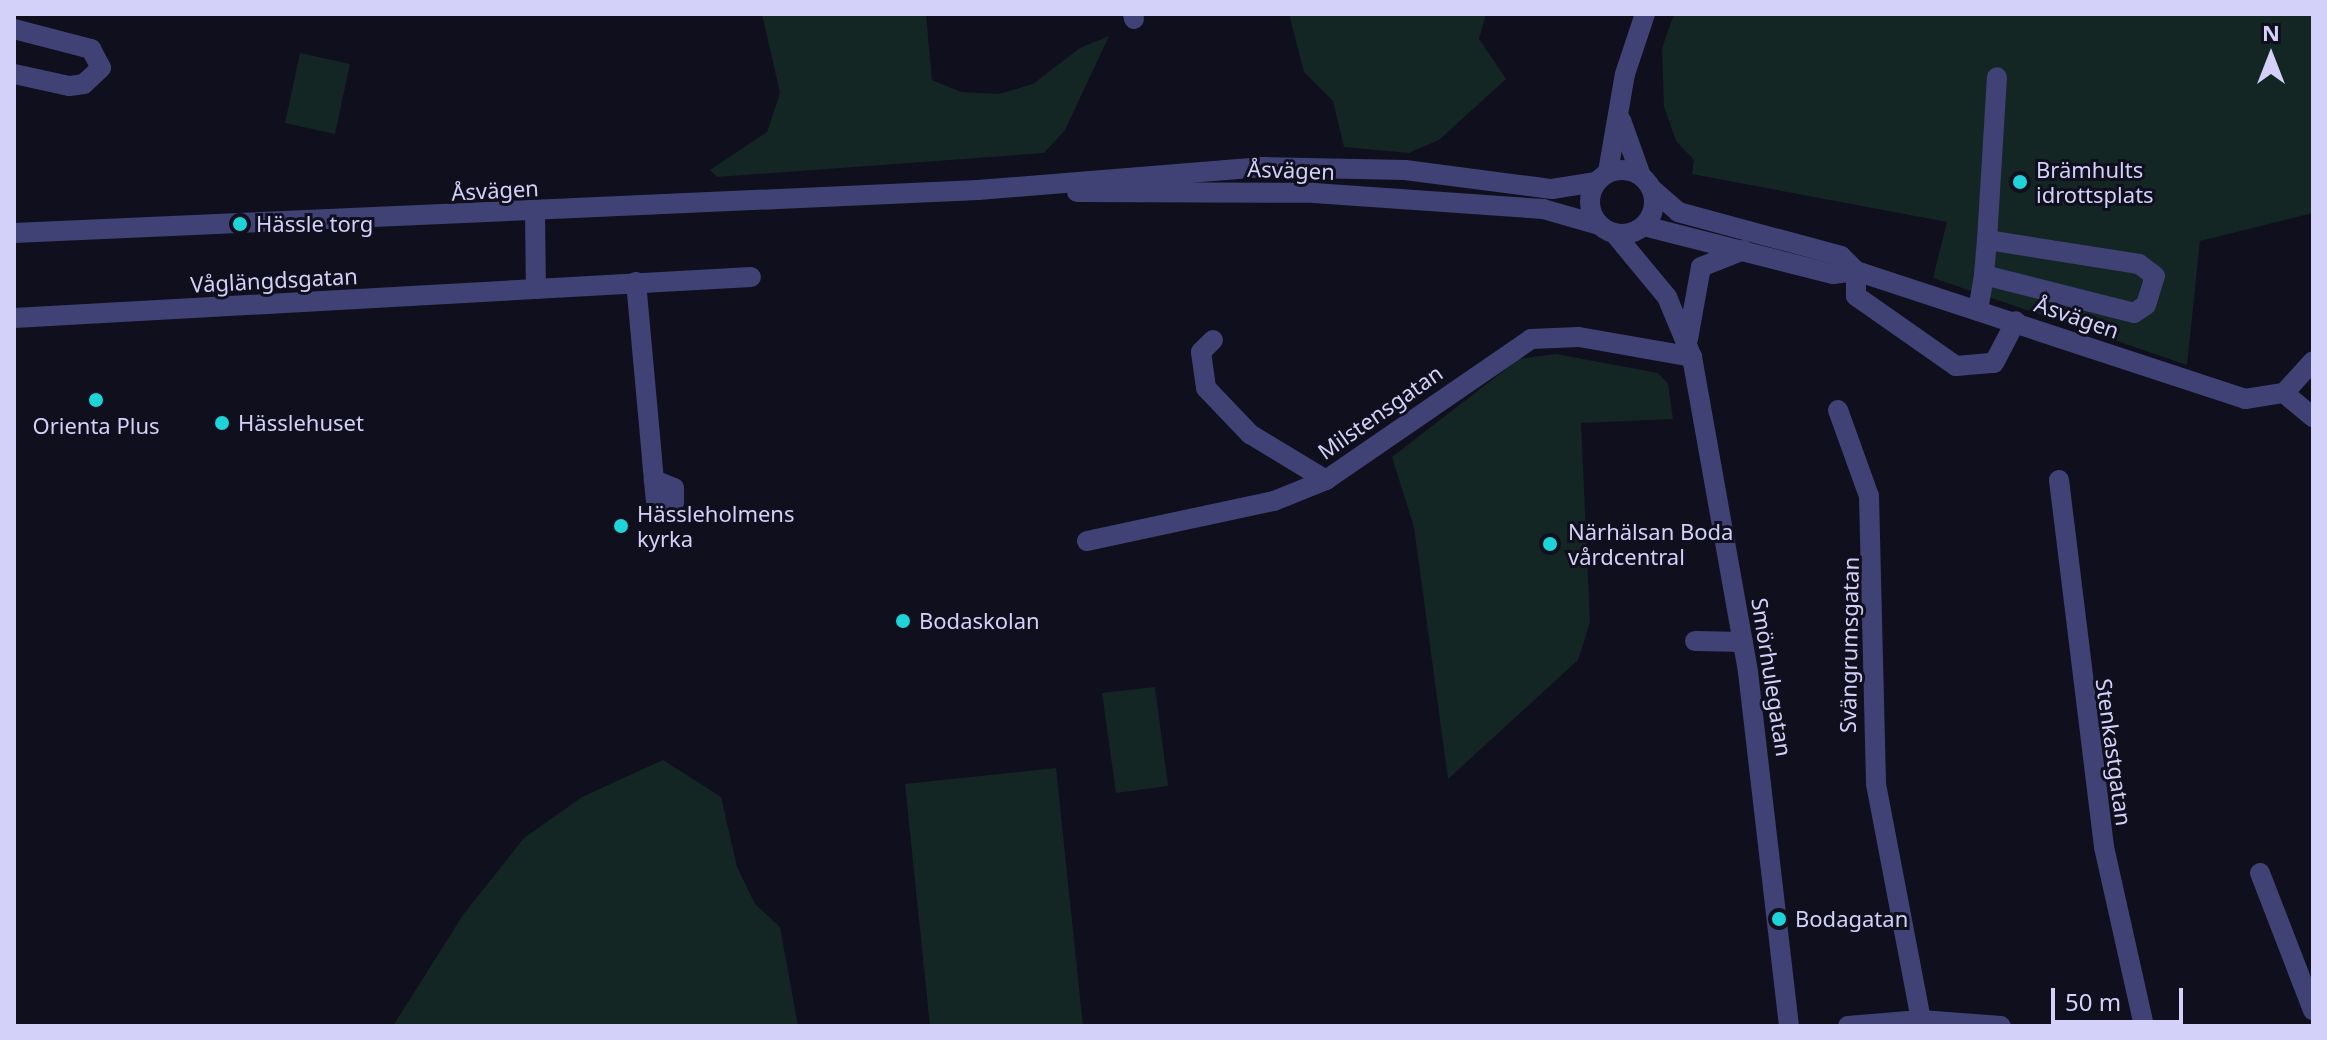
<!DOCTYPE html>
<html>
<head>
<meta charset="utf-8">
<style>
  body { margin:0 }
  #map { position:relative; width:2327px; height:1040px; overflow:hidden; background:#100f1d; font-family:"Noto Sans",sans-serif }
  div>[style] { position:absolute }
  .green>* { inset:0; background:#132624 }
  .minor>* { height:20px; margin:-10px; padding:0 10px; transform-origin:10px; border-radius:10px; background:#404276 }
  .minor>.ring { margin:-10px; padding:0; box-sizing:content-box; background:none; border:20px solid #404276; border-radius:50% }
  .dots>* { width:22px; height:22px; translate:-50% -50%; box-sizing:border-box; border:4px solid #100f1d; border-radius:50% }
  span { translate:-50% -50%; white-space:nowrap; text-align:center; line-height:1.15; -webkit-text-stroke:6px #100f1d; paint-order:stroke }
  .poi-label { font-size:22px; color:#d3d1f9 }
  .left { translate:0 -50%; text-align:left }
  .street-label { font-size:22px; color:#d3d1f9 }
  .frame { position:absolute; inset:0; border:16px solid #d3d1f9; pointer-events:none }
  .north { position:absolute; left:2231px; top:16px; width:80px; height:80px; -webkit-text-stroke:6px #100f1d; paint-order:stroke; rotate:0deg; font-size:22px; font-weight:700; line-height:32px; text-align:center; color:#d3d1f9 }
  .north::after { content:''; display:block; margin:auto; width:28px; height:36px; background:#d3d1f9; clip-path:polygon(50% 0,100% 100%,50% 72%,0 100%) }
  .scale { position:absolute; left:2051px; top:988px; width:132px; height:36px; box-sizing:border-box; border:4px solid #d3d1f9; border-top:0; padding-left:10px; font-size:24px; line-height:28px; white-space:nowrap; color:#d3d1f9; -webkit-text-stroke:6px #100f1d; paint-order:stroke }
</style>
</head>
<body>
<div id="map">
  <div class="green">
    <div style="clip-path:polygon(762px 14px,926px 14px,932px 80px,961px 92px,999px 94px,1033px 84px,1080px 48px,1109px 36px,1065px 130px,1044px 153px,717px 177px,710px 170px,767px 132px,780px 93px)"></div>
    <div style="clip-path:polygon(1289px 14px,1486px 14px,1479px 39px,1506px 79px,1439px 140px,1409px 153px,1344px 147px,1333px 101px,1304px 72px)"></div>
    <div style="clip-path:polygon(1674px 14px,2313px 14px,2313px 213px,2200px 241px,2187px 365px,1933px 278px,1947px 222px,1692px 174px,1694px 160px,1676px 141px,1664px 106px,1662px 48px)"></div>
    <div style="clip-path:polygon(300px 53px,350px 64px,335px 134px,285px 123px)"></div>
    <div style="clip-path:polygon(1556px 354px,1658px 373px,1668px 384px,1673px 419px,1581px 423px,1590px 622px,1578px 660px,1448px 779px,1414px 527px,1392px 457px,1519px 359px)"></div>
    <div style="clip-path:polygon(1155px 687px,1168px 786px,1116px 793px,1102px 693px)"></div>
    <div style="clip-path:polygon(663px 760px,721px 797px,737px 867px,755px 904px,780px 927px,798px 1026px,393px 1026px,463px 915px,524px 838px,582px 797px)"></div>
    <div style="clip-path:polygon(1056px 768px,1083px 1026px,930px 1026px,905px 784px)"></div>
  </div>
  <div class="minor">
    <div style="left:1133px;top:14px;width:5px;rotate:79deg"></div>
    <div style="left:14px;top:29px;width:80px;rotate:14.6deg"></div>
    <div style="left:91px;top:49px;width:21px;rotate:62deg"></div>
    <div style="left:101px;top:68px;width:23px;rotate:137deg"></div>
    <div style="left:84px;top:84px;width:15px;rotate:172deg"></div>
    <div style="left:69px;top:86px;width:56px;rotate:-167.7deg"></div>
    <div style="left:1621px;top:120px;width:59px;rotate:70.3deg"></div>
    <div class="ring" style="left:1590px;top:170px;width:44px;height:44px"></div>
    <div style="left:1608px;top:172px;width:99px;rotate:-80.2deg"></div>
    <div style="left:1625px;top:74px;width:63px;rotate:-71.6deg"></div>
    <div style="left:1652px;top:189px;width:35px;rotate:41deg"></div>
    <div style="left:1678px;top:212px;width:169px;rotate:15.1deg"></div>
    <div style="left:1841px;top:256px;width:21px;rotate:45deg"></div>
    <div style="left:1077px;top:192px;width:237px;rotate:0.2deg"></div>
    <div style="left:1314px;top:193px;width:230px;rotate:4deg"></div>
    <div style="left:1543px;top:209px;width:58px;rotate:15.9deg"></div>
    <div style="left:535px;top:212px;width:77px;rotate:89.3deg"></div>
    <div style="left:1644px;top:226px;width:195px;rotate:14.3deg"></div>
    <div style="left:1833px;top:274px;width:23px;rotate:-7deg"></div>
    <div style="left:1856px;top:271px;width:410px;rotate:18.2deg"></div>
    <div style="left:2245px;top:399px;width:39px;rotate:-9deg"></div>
    <div style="left:2284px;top:393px;width:43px;rotate:-47.8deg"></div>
    <div style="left:14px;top:233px;width:965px;rotate:-2.55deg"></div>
    <div style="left:978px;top:190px;width:286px;rotate:-4.6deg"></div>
    <div style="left:1263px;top:167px;width:142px;rotate:1.2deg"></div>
    <div style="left:1405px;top:170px;width:148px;rotate:7.4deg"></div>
    <div style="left:1552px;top:189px;width:45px;rotate:-9deg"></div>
    <div style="left:1614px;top:233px;width:83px;rotate:50.4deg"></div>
    <div style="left:1667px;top:297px;width:65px;rotate:67.4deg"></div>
    <div style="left:1692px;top:357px;width:320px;rotate:79.9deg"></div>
    <div style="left:1748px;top:672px;width:356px;rotate:83.4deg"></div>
    <div style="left:1987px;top:240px;width:163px;rotate:-86.5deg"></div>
    <div style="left:1856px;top:271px;width:25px;rotate:90deg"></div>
    <div style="left:1856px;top:296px;width:122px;rotate:35deg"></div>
    <div style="left:1956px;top:366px;width:38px;rotate:-5deg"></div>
    <div style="left:1994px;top:363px;width:47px;rotate:-62.4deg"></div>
    <div style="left:636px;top:282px;width:178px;rotate:84.8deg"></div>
    <div style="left:652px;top:459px;width:43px;rotate:84.7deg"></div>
    <div style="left:656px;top:502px;width:18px"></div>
    <div style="left:674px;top:502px;width:14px;rotate:-90deg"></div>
    <div style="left:674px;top:488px;width:22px;rotate:-158deg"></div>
    <div style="left:1978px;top:310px;width:36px;rotate:-80deg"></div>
    <div style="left:1984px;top:275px;width:155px;rotate:14.2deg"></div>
    <div style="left:2134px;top:313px;width:14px;rotate:-34deg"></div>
    <div style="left:2146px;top:305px;width:30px;rotate:-73deg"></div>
    <div style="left:2155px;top:276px;width:20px;rotate:-143deg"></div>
    <div style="left:2139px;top:264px;width:154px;rotate:-171deg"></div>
    <div style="left:1987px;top:240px;width:35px;rotate:95deg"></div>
    <div style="left:14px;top:318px;width:738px;rotate:-3.18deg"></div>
    <div style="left:1688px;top:339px;width:73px;rotate:-79.8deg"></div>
    <div style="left:1701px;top:267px;width:46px;rotate:-21.6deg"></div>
    <div style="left:1213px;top:340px;width:17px;rotate:135deg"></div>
    <div style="left:1201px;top:352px;width:36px;rotate:82deg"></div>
    <div style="left:1206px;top:388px;width:64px;rotate:46.3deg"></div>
    <div style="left:1250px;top:434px;width:89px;rotate:31.2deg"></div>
    <div style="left:2284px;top:393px;width:38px;rotate:40deg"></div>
    <div style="left:1838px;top:410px;width:91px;rotate:70.2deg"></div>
    <div style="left:1869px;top:496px;width:288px;rotate:88.6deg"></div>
    <div style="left:1876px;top:784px;width:246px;rotate:79.2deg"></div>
    <div style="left:2059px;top:480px;width:370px;rotate:83deg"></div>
    <div style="left:2104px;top:847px;width:183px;rotate:77.4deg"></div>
    <div style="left:1087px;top:541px;width:191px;rotate:-12.1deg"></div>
    <div style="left:1274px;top:501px;width:56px;rotate:-22deg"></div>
    <div style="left:1326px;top:480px;width:249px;rotate:-34.5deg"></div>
    <div style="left:1531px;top:339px;width:48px;rotate:-2.4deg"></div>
    <div style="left:1579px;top:337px;width:115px;rotate:10deg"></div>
    <div style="left:1695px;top:641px;width:48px;rotate:1.2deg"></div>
    <div style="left:2260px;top:873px;width:147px;rotate:68.9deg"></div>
    <div style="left:1848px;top:1026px;width:73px;rotate:-4.7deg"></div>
    <div style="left:1921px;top:1020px;width:80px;rotate:4.3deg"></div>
  </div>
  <div class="dots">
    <div style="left:2020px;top:182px;background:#1ed4d8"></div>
    <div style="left:240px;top:224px;background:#1ed4d8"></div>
    <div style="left:96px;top:400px;background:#1ed4d8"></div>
    <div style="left:222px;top:423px;background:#1ed4d8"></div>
    <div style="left:621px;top:526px;background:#1ed4d8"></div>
    <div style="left:1550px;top:544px;background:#1ed4d8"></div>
    <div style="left:903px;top:621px;background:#1ed4d8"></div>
    <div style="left:1779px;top:919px;background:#1ed4d8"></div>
  </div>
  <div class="poi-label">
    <span class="left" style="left:2036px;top:182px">Brämhults<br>idrottsplats</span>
    <span class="left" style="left:256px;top:224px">Hässle torg</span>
    <span class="left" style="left:238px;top:423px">Hässlehuset</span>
    <span style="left:96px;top:426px">Orienta Plus</span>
    <span class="left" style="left:637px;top:526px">Hässleholmens<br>kyrka</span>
    <span class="left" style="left:1568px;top:544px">Närhälsan Boda<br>vårdcentral</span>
    <span class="left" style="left:919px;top:621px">Bodaskolan</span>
    <span class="left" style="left:1795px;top:919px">Bodagatan</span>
  </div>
  <div class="street-label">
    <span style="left:1291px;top:170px;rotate:2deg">Åsvägen</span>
    <span style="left:495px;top:190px;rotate:-3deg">Åsvägen</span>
    <span style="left:274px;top:280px;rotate:-3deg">Våglängdsgatan</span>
    <span style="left:2077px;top:317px;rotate:19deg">Åsvägen</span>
    <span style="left:1380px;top:412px;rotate:-35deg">Milstensgatan</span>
    <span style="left:1849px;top:645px;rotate:-89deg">Svängrumsgatan</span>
    <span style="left:1772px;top:677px;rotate:81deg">Smörhulegatan</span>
    <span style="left:2114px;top:752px;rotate:82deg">Stenkastgatan</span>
  </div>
  <div class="frame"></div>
  <div class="north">N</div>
  <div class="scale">50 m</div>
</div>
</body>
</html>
